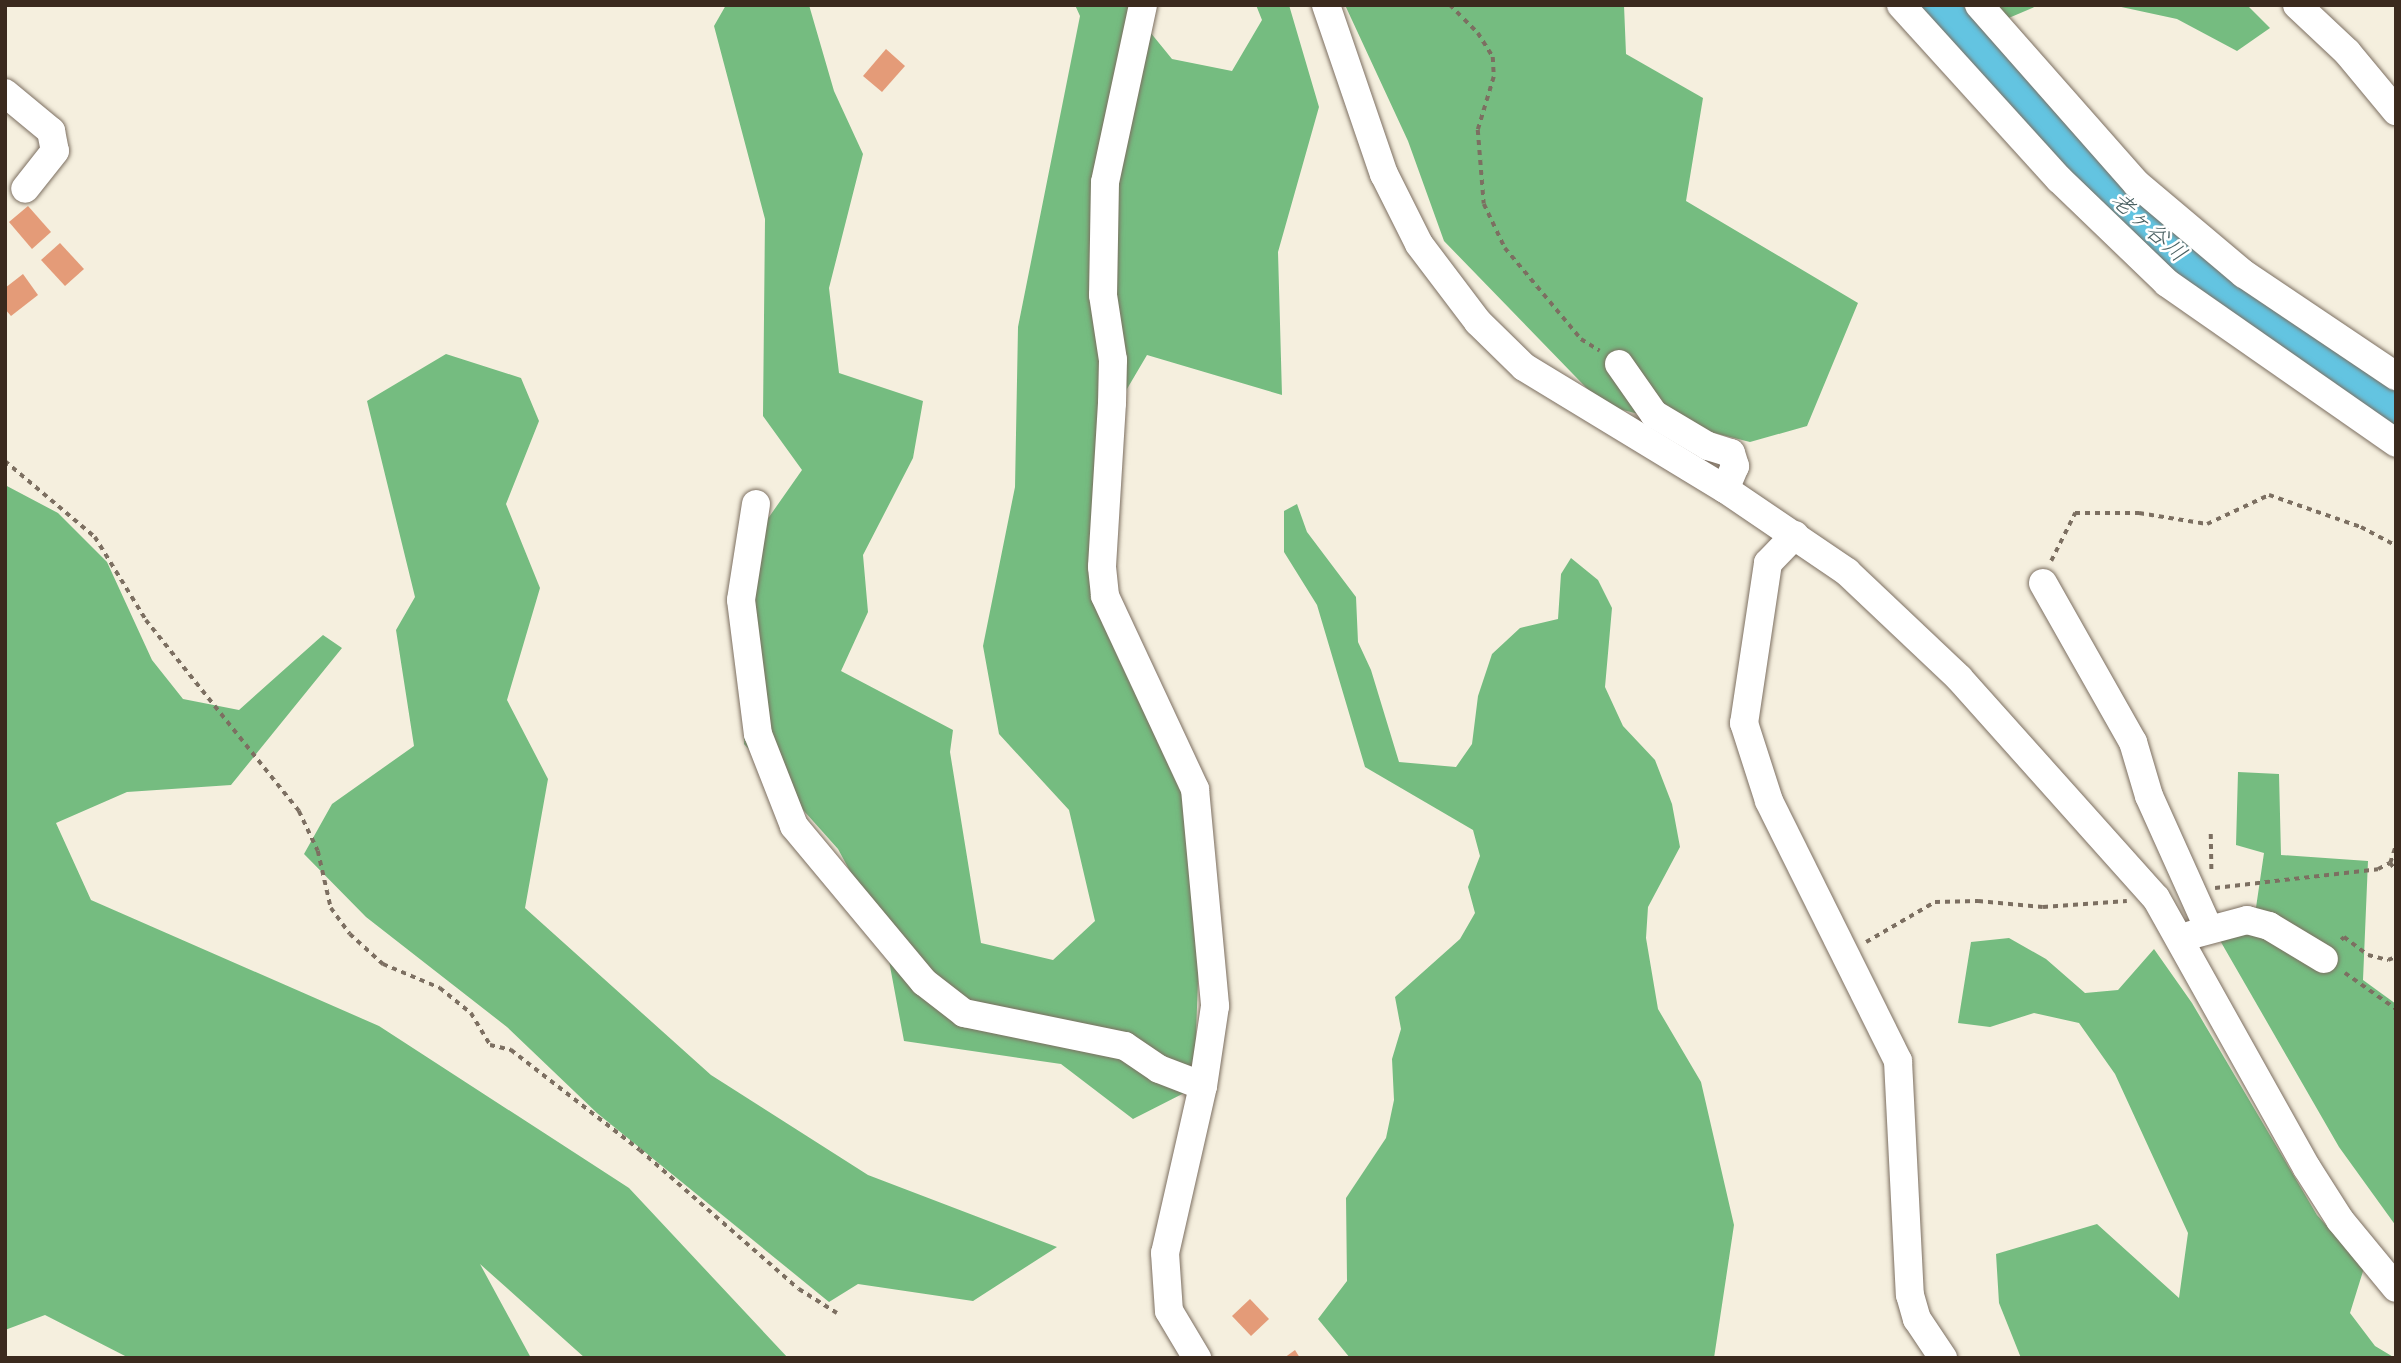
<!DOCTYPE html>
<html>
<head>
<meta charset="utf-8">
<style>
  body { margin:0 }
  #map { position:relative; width:2401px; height:1363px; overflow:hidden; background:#f5efde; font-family:Kalam,"Klee One",sans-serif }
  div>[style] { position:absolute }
  .forest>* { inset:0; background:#75bc80 }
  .river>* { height:38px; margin:-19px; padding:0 19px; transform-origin:19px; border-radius:19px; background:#63c4e1 }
  .building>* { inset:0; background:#e49b78 }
  .path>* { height:3.5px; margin-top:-1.75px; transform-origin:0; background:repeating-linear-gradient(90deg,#7c6f61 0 5px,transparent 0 10px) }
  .roads { filter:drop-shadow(0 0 2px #7c6f61) drop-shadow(0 0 2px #7c6f61) }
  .minor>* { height:28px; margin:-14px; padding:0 14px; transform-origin:14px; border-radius:14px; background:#fff }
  span { translate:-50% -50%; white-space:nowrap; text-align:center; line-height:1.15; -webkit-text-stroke:5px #fff; paint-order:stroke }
  .water-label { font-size:23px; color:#496062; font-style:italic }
  .frame { position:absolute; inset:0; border:7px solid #3b2a1e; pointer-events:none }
</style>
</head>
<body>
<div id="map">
  <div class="forest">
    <div style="clip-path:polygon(726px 5px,809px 5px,834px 91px,863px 154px,829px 288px,839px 373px,923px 401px,913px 458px,863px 555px,868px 612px,841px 671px,953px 730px,950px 752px,981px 943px,1053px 960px,1095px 921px,1069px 810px,999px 734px,983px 646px,1015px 487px,1018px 327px,1080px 16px,1075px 5px,1128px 5px,1172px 59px,1232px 71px,1262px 20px,1256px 5px,1289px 5px,1319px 107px,1278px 252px,1282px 395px,1147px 355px,1114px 411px,1094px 592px,1189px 789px,1199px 954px,1194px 1088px,1133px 1119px,1061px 1064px,904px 1041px,884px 934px,838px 849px,744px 744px,755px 537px,802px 470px,763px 416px,765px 219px,714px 26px)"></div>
    <div style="clip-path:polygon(1345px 5px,1624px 5px,1626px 54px,1703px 98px,1686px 201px,1858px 303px,1807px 426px,1750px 442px,1603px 405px,1444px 241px,1408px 141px)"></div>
    <div style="clip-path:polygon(1990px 5px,2039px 5px,2004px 20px)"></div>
    <div style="clip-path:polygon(2112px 5px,2247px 5px,2270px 28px,2237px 51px,2177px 19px)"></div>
    <div style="clip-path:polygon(446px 354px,521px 378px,539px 421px,506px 504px,540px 588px,507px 700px,548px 779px,525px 908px,711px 1075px,868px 1175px,1057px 1247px,973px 1301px,858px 1284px,829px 1302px,597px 1113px,507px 1027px,366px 917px,304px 854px,332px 804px,414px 746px,396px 630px,415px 597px,367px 401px)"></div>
    <div style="clip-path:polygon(5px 485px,58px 513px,107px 562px,152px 660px,183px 699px,239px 710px,323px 635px,342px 648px,231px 785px,127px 792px,56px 823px,91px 900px,379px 1026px,629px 1188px,788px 1358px,585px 1358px,480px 1264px,531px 1358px,129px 1358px,45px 1315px,5px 1330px)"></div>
    <div style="clip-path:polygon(1297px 504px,1307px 532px,1356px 597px,1358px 642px,1371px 670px,1399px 762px,1456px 767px,1472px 744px,1478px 696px,1492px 654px,1520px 628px,1558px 619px,1561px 574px,1571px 558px,1598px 580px,1612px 608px,1605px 687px,1623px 726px,1655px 760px,1672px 804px,1680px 847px,1648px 907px,1646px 938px,1658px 1009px,1701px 1082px,1734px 1225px,1714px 1358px,1350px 1358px,1318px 1319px,1347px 1281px,1346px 1198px,1386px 1138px,1394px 1100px,1392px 1059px,1401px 1029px,1395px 997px,1460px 939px,1475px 913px,1468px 887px,1480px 856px,1473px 830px,1365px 767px,1317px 605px,1284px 552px,1284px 511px)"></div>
    <div style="clip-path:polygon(2238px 772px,2279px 774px,2281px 855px,2368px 861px,2363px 980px,2396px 1004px,2396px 1226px,2339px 1147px,2214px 930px,2253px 928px,2264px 853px,2236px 845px)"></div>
    <div style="clip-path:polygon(2009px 938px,2046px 959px,2085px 993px,2118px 990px,2154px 949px,2192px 1003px,2317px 1215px,2364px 1268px,2350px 1313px,2375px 1346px,2395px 1358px,2021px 1358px,1999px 1303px,1996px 1254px,2097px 1224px,2179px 1298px,2188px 1233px,2115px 1074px,2079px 1023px,2034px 1013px,1990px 1027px,1958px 1023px,1971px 942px)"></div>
  </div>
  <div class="river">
    <div style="left:1937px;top:5px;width:216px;rotate:48.6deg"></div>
    <div style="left:2080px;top:167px;width:161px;rotate:42deg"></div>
    <div style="left:2200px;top:275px;width:237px;rotate:34.4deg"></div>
  </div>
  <div class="building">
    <div style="clip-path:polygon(886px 49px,905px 66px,882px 92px,863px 76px)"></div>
    <div style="clip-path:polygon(28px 206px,51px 232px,32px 249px,9px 222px)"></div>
    <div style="clip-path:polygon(60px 243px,84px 269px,65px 286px,41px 260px)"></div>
    <div style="clip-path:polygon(23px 274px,38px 295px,11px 316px,5px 309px,5px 288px)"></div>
    <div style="clip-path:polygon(1250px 1299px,1269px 1319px,1251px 1336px,1232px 1316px)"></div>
    <div style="clip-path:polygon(1295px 1350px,1300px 1358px,1284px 1358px)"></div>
  </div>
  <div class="path">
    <div style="left:1450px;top:5px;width:40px;rotate:45deg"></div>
    <div style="left:1478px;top:33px;width:28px;rotate:58deg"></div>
    <div style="left:1493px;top:57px;width:20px;rotate:87deg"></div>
    <div style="left:1494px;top:77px;width:55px;rotate:106.8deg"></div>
    <div style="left:1478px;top:130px;width:74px;rotate:85.4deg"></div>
    <div style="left:1484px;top:204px;width:49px;rotate:64.5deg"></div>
    <div style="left:1505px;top:248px;width:119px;rotate:50.1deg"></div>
    <div style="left:1581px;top:339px;width:22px;rotate:32deg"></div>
    <div style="left:5px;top:461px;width:118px;rotate:40.2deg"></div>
    <div style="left:95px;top:537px;width:97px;rotate:58.4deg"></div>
    <div style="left:146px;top:620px;width:245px;rotate:51.3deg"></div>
    <div style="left:299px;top:811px;width:44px;rotate:64.6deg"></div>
    <div style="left:318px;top:851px;width:58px;rotate:77.2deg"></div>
    <div style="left:331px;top:908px;width:32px;rotate:54deg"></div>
    <div style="left:350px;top:934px;width:45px;rotate:42.3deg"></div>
    <div style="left:383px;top:964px;width:62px;rotate:22.8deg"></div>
    <div style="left:440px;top:988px;width:40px;rotate:39deg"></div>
    <div style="left:471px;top:1013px;width:37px;rotate:59deg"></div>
    <div style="left:490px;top:1045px;width:22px;rotate:13deg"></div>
    <div style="left:511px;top:1050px;width:163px;rotate:37.8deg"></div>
    <div style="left:640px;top:1150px;width:211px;rotate:41.2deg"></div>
    <div style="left:799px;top:1289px;width:45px;rotate:32.3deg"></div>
    <div style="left:2051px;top:561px;width:54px;rotate:-63.4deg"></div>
    <div style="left:2075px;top:513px;width:64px"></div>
    <div style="left:2139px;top:513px;width:69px;rotate:9.2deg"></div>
    <div style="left:2207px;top:524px;width:68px;rotate:-25.1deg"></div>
    <div style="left:2269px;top:495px;width:97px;rotate:19.2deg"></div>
    <div style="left:2361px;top:527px;width:40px;rotate:28deg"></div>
    <div style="left:2211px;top:834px;width:39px;rotate:89deg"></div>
    <div style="left:2390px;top:863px;width:9px;rotate:49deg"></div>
    <div style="left:2215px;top:888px;width:164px;rotate:-6.6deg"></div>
    <div style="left:2378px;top:869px;width:13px;rotate:-27deg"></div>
    <div style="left:2390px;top:863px;width:19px;rotate:-72deg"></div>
    <div style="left:2341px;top:940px;width:4px;rotate:-45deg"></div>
    <div style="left:2344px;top:937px;width:30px;rotate:37deg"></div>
    <div style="left:2368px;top:955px;width:21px;rotate:14deg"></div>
    <div style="left:2388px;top:960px;width:9px;rotate:-21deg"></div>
    <div style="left:1866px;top:942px;width:80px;rotate:-30.1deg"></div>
    <div style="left:1935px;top:902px;width:43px;rotate:-1.3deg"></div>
    <div style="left:1978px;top:901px;width:65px;rotate:5.3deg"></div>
    <div style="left:2043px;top:907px;width:84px;rotate:-4.1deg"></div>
    <div style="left:2345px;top:973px;width:62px;rotate:35.2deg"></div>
  </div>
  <div class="roads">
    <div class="minor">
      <div style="left:1143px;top:5px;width:181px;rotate:102.1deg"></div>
      <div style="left:1105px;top:182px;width:113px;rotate:91deg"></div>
      <div style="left:1103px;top:295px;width:66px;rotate:81.3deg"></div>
      <div style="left:1113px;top:360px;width:43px;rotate:91.3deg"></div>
      <div style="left:1112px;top:403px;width:164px;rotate:93.5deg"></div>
      <div style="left:1102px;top:567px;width:29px;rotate:84deg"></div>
      <div style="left:1105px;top:596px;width:213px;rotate:65deg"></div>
      <div style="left:1195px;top:789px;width:218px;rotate:84.7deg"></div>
      <div style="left:1215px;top:1006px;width:81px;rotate:98.5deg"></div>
      <div style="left:1203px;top:1086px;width:171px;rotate:102.8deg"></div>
      <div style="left:1165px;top:1253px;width:58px;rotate:86.1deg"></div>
      <div style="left:1169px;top:1311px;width:55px;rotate:59.2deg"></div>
      <div style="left:1326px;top:5px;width:179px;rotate:71.1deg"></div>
      <div style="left:1384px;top:174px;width:78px;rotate:63.4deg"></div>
      <div style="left:1419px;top:244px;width:98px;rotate:52.9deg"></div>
      <div style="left:1478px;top:322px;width:64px;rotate:44.4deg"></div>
      <div style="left:1524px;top:367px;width:235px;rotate:31.3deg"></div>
      <div style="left:1725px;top:489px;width:148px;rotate:34.2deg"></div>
      <div style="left:1847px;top:572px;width:154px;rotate:43.4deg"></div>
      <div style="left:1959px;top:678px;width:295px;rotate:48.2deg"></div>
      <div style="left:2156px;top:898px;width:309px;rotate:60.8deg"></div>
      <div style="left:2307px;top:1168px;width:62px;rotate:57.6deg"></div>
      <div style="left:2340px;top:1220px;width:88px;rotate:50.5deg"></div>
      <div style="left:1901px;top:5px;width:235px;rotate:47.8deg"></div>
      <div style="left:2059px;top:179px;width:150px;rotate:43.9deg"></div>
      <div style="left:2167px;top:283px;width:279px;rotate:34.9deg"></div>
      <div style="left:1979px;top:5px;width:239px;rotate:48.6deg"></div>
      <div style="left:2137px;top:184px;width:140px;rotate:40.1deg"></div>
      <div style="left:2244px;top:274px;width:183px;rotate:33.9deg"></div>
      <div style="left:2297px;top:5px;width:69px;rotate:43.2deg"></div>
      <div style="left:2347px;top:52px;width:77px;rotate:50.3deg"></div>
      <div style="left:5px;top:93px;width:60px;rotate:39.6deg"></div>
      <div style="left:51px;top:131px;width:20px;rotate:79deg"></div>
      <div style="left:55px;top:151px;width:48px;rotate:128.3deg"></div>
      <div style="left:1619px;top:364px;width:61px;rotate:55deg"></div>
      <div style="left:1654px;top:414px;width:63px;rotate:30.7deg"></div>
      <div style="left:1708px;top:446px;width:24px;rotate:17deg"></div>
      <div style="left:1731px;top:453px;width:14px;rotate:73deg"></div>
      <div style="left:1735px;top:466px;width:25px;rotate:113deg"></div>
      <div style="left:756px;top:504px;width:97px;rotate:98.9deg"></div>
      <div style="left:741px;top:600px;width:135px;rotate:82.8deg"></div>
      <div style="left:758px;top:734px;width:99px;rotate:68.6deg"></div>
      <div style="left:794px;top:826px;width:203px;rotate:50.2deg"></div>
      <div style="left:924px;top:982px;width:51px;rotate:37.8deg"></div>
      <div style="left:964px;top:1013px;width:164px;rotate:11.6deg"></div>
      <div style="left:1125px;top:1046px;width:41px;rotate:34.1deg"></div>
      <div style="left:1159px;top:1069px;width:47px;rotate:21.1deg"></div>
      <div style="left:1795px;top:535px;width:39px;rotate:134deg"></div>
      <div style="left:1768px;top:563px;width:162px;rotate:98.5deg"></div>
      <div style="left:1744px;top:723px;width:82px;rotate:72.2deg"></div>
      <div style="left:1769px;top:801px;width:290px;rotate:63.6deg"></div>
      <div style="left:1898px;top:1061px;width:234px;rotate:87.1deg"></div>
      <div style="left:1910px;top:1295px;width:25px;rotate:74deg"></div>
      <div style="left:1917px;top:1319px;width:47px;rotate:56.3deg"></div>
      <div style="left:2043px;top:583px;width:183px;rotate:60.5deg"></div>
      <div style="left:2133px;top:742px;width:56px;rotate:73.5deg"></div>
      <div style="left:2149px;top:796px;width:144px;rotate:65.8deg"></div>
      <div style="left:2191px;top:935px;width:58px;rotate:-15deg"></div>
      <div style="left:2247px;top:920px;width:23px;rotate:15deg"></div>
      <div style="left:2269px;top:926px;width:64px;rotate:31deg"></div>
    </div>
  </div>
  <div class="water-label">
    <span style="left:2148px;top:228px;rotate:42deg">老ヶ谷川</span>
  </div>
  <div class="frame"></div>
</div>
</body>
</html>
